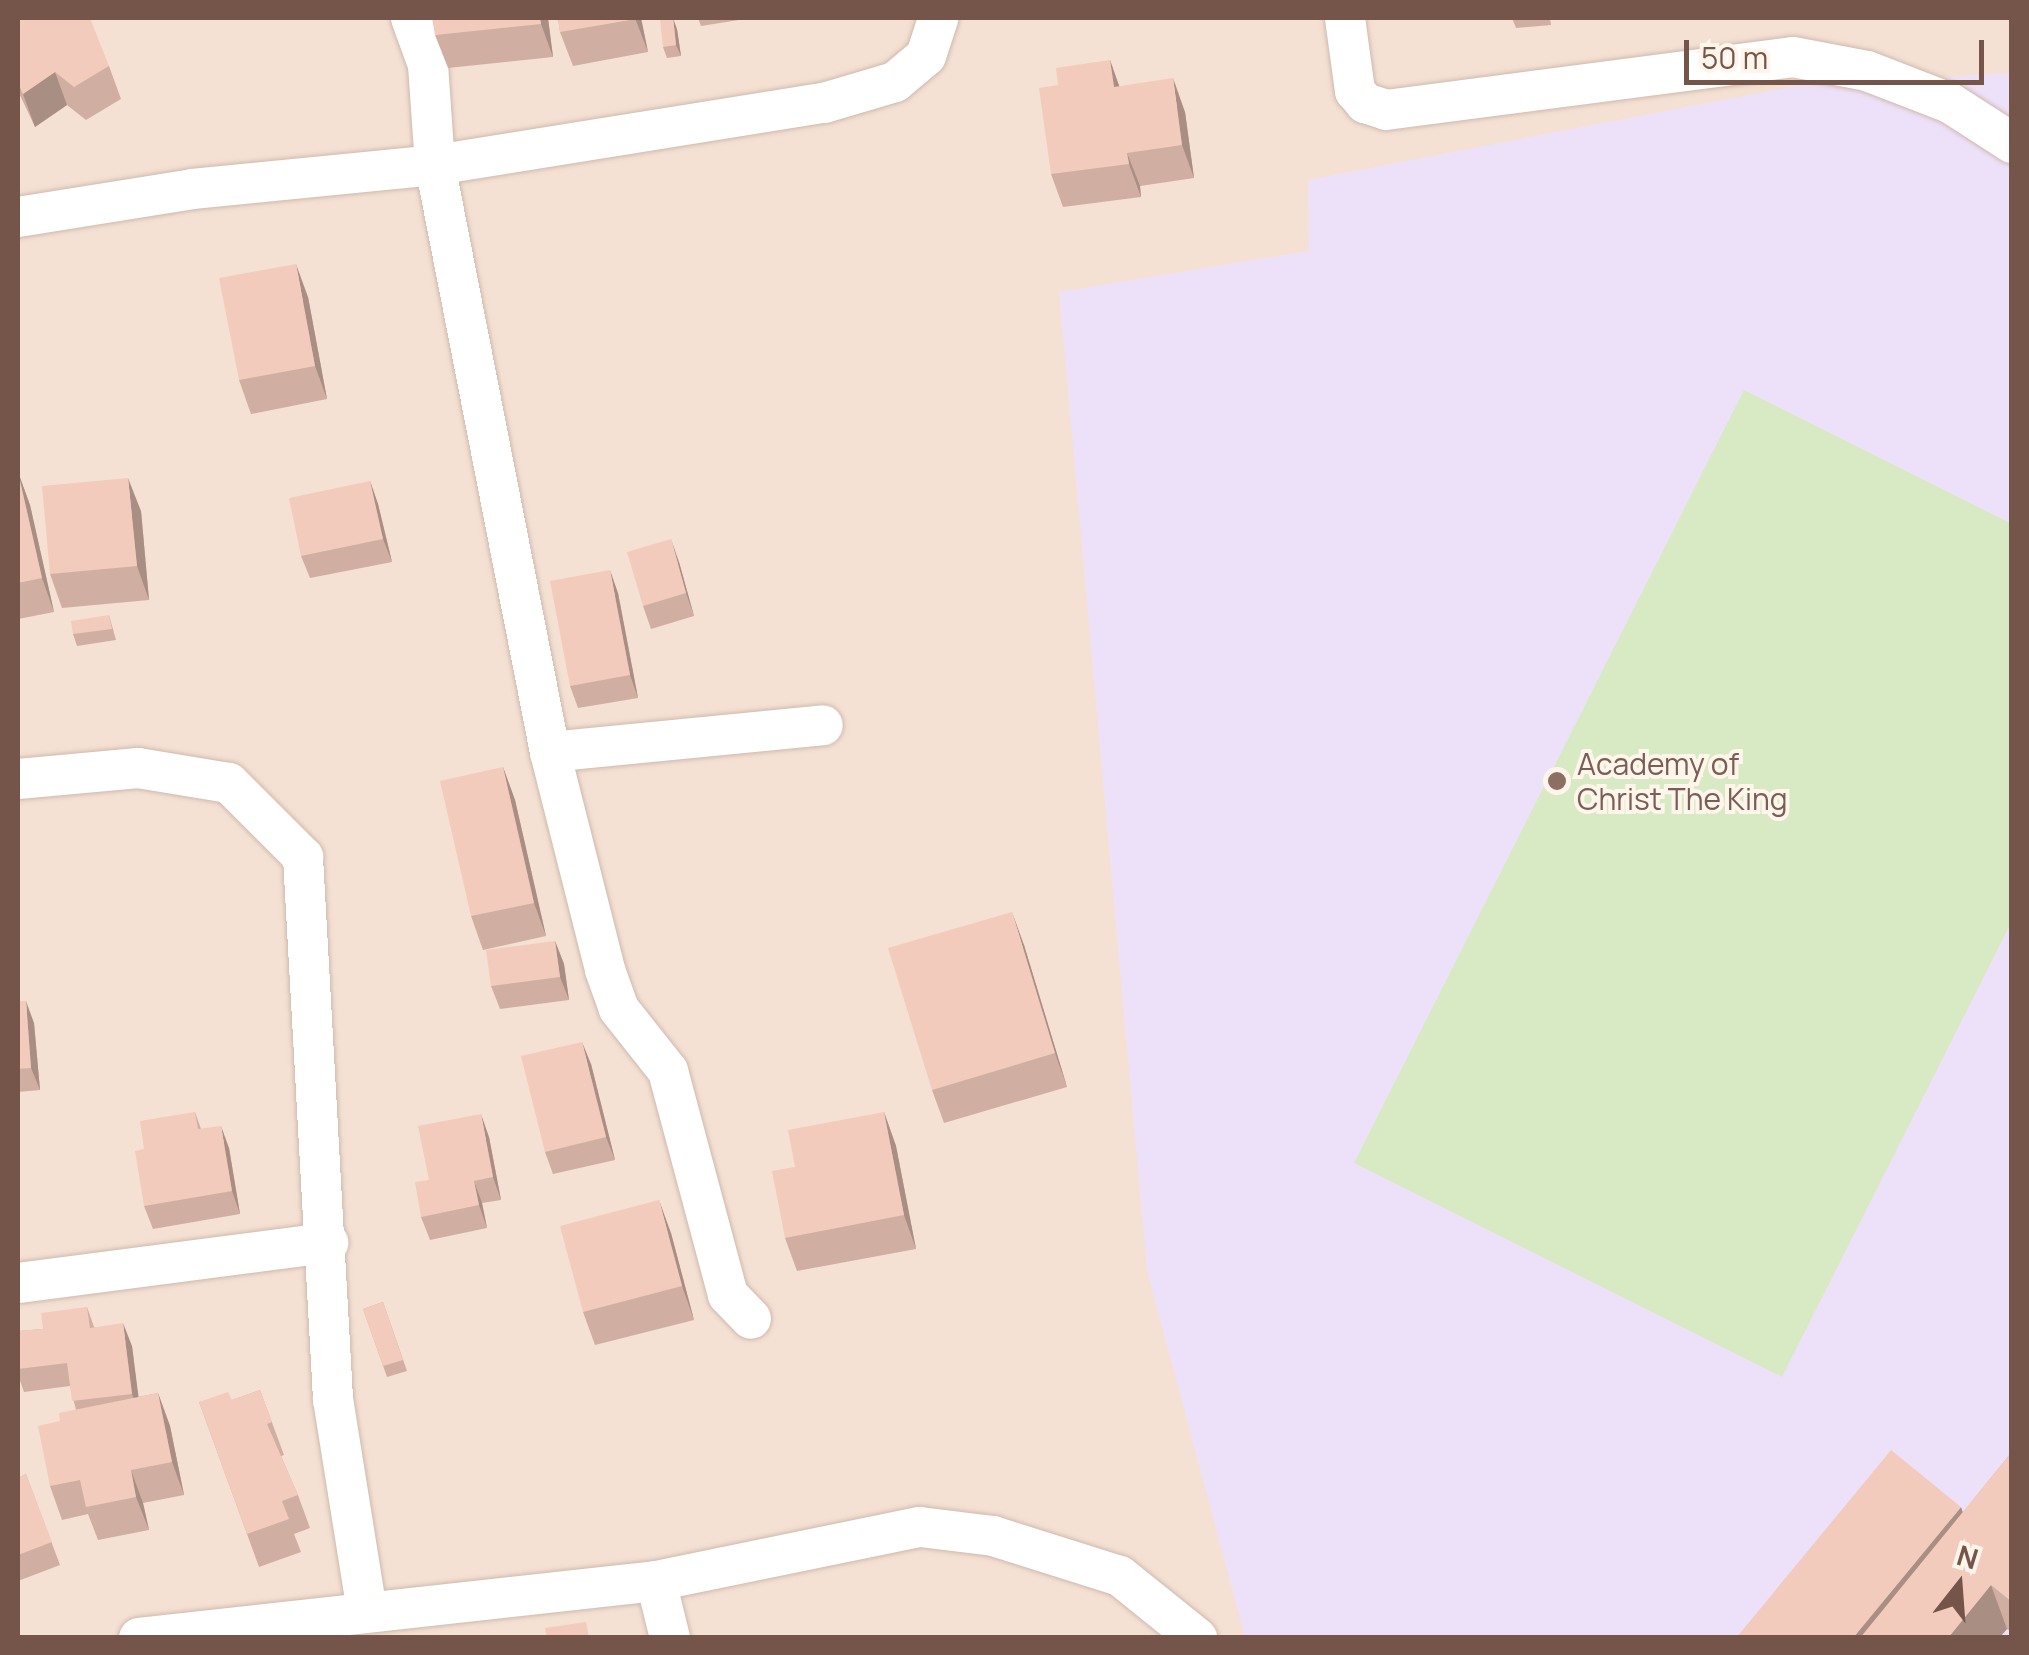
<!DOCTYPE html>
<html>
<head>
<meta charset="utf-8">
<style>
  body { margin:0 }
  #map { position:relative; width:2029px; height:1655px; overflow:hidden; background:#fcf0e4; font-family:Manrope,sans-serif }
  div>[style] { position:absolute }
  .residential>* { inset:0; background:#f4e1d3 }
  .education>* { inset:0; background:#ede1f9 }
  .green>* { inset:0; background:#d7eac3 }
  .roads { filter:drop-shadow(0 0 2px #d0b9ae) drop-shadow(0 0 2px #d0b9ae) }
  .minor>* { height:40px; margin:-20px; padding:0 20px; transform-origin:20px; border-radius:20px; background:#fff }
  .wall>* { inset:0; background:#d0afa2 }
  .shaded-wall>* { inset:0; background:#a98e84 }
  .building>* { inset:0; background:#f2cbbc }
  .dots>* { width:28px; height:28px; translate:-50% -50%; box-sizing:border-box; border:5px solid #fff5eb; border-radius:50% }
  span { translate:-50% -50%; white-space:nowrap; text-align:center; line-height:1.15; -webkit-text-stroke:8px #fff5eb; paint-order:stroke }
  .education-label { font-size:30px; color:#785e54 }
  .left { translate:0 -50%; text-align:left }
  .frame { position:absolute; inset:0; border:20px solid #75544a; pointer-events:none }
  .north { position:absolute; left:1909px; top:1535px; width:100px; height:100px; -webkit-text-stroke:8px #fff5eb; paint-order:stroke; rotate:17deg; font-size:28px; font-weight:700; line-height:40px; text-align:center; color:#75544a }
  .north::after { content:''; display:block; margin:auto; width:35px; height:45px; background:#75544a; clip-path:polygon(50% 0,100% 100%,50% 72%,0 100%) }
  .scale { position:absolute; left:1684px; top:40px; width:300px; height:45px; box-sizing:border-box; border:5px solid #75544a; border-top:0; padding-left:12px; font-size:30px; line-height:35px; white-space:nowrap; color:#75544a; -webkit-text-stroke:8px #fff5eb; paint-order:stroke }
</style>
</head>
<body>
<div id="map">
  <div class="residential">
    <div style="clip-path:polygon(18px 18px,2011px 18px,2011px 1637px,18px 1637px)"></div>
  </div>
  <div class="education">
    <div style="clip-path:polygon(2011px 73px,2011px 1637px,1245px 1637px,1147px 1270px,1059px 292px,1309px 251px,1308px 180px,1795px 86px)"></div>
  </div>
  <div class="green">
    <div style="clip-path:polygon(1744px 390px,2012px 524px,2011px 923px,1782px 1377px,1354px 1163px)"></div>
  </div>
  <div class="roads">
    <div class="minor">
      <div style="left:411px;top:18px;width:50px;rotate:70.1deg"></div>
      <div style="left:428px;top:65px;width:100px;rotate:86deg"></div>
      <div style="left:435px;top:165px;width:598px;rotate:78.92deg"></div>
      <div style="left:550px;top:752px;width:225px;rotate:75.8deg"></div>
      <div style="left:605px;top:970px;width:41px;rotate:70.3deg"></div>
      <div style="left:619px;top:1009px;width:79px;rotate:51.7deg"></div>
      <div style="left:668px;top:1071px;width:232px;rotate:75deg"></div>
      <div style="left:728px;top:1295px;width:33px;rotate:46deg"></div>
      <div style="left:1345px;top:18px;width:74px;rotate:82.2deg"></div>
      <div style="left:1355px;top:91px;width:16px;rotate:50deg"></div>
      <div style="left:1365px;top:103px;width:22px;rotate:18deg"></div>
      <div style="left:1386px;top:110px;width:410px;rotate:-7.4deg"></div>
      <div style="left:1793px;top:57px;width:75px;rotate:10.7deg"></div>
      <div style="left:1867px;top:71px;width:89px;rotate:21.1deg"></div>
      <div style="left:1950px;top:103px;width:74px;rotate:32.8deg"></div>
      <div style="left:18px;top:217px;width:176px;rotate:-9.1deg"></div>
      <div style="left:192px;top:189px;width:244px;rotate:-5.6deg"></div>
      <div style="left:435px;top:165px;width:394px;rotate:-9.1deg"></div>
      <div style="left:824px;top:103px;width:74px;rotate:-16.5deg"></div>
      <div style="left:895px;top:82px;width:40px;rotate:-40deg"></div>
      <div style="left:926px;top:56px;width:40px;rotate:-72deg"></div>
      <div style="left:550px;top:752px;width:274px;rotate:-5.6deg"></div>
      <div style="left:18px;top:779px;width:121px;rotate:-5.2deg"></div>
      <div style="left:138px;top:768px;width:92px;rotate:9.4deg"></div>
      <div style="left:229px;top:783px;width:105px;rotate:45deg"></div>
      <div style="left:303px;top:857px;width:543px;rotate:86.83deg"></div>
      <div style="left:333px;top:1399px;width:215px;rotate:80.9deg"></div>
      <div style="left:18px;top:1283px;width:313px;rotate:-7.4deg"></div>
      <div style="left:656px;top:1581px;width:59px;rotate:76.2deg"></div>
      <div style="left:139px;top:1638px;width:520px;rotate:-6.29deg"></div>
      <div style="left:656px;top:1581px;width:269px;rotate:-11.6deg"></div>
      <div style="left:920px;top:1527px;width:74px;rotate:7deg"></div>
      <div style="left:993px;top:1536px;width:133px;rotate:17.5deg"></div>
      <div style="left:1120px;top:1576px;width:99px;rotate:38.8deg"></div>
    </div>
  </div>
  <div class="wall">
    <div style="clip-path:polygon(18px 18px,109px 66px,121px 99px,86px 120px,67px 105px,35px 127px,18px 91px)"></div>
    <div style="clip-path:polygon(548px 18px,553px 57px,448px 68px,435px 35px)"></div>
    <div style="clip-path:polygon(558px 18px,641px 18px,648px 52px,573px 66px,560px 32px)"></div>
    <div style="clip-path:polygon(698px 18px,738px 18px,739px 20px,701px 26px)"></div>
    <div style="clip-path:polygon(1512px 18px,1550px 18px,1551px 25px,1516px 28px)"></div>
    <div style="clip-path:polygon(677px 29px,681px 56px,667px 58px,663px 47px)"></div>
    <div style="clip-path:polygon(1110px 60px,1119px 86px,1185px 112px,1194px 178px,1140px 186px,1141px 197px,1063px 207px,1051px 174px,1058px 85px)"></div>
    <div style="clip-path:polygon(308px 297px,327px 399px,251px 414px,239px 380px)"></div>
    <div style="clip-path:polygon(18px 472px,30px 505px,54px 612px,18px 619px)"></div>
    <div style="clip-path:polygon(370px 481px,378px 504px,392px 562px,310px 578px,301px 556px)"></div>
    <div style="clip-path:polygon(141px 511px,149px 600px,62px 608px,50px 574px)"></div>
    <div style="clip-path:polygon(679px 562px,694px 616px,651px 629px,643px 606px)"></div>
    <div style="clip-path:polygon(618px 593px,638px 698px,578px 708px,570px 686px)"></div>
    <div style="clip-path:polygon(109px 615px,116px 640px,77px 646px,73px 634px)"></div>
    <div style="clip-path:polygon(503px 767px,515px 800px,546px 936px,483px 950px,471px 916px)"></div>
    <div style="clip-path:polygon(555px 941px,564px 964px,569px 1000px,500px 1009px,491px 986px)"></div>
    <div style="clip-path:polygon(1024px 945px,1067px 1087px,944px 1123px,932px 1090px)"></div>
    <div style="clip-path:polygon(18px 1001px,34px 1023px,40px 1090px,18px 1092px)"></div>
    <div style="clip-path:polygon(591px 1064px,615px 1160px,553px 1174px,545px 1152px)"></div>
    <div style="clip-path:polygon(195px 1112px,201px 1129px,229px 1148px,240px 1214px,153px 1229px,144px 1206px,144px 1149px)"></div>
    <div style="clip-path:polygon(884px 1112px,896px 1146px,916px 1249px,797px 1271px,785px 1238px,795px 1167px)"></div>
    <div style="clip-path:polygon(489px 1137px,501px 1200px,482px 1203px,487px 1228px,430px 1240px,421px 1217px,429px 1180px)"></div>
    <div style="clip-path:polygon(671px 1233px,694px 1320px,595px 1345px,583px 1312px)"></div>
    <div style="clip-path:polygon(383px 1302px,407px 1371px,387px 1377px,363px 1309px)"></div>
    <div style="clip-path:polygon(87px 1307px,94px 1327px,132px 1346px,138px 1397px,158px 1393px,170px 1426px,184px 1495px,143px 1503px,149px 1530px,98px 1540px,88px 1514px,62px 1520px,50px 1486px,60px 1421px,76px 1410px,70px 1386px,24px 1392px,18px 1375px,18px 1331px,43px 1329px)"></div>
    <div style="clip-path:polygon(260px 1390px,284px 1455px,281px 1456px,298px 1495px,310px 1528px,294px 1534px,301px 1552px,259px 1567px,199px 1402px,232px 1400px)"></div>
    <div style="clip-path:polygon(2011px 1453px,2012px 1632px,2007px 1629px,1999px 1638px,1736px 1638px,1963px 1512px)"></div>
    <div style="clip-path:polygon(26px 1474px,60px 1565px,18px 1581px,18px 1478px)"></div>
  </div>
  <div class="shaded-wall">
    <div style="clip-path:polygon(540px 18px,548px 18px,553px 57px,541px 24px)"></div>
    <div style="clip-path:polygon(635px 18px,641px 18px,648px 52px)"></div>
    <div style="clip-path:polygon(673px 18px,677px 29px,681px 56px,676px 45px)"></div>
    <div style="clip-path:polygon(1110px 60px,1122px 94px,1114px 87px)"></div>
    <div style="clip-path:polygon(55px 72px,67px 105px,35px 127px,23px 94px)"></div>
    <div style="clip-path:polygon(1173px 78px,1185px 112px,1194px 178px,1182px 145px)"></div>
    <div style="clip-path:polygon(1127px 153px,1140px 186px,1141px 197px,1129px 164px)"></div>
    <div style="clip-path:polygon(296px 264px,308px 297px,327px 399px,315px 366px)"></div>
    <div style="clip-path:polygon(18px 472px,30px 505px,54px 612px,42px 578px)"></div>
    <div style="clip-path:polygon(128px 478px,141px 511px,149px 600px,137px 566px)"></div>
    <div style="clip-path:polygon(370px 481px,378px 504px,392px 562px,383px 539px)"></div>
    <div style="clip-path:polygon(671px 539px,679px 562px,694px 616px,686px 593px)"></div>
    <div style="clip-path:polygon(610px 570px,618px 593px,638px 698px,630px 675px)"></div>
    <div style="clip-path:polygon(503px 767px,515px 800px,546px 936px,534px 903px)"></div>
    <div style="clip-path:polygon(1012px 912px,1024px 945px,1067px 1087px,1055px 1053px)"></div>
    <div style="clip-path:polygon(555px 941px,564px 964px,569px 1000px,560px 977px)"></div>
    <div style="clip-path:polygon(26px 1001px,34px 1023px,40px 1090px,31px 1068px)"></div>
    <div style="clip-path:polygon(582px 1042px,591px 1064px,615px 1160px,606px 1137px)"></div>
    <div style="clip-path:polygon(884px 1112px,896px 1146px,916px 1249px,904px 1215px)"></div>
    <div style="clip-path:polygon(481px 1114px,489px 1137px,501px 1200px,493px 1177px)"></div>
    <div style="clip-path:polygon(221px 1126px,229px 1148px,240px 1214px,232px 1191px)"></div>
    <div style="clip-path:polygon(474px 1181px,482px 1203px,487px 1228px,479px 1205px)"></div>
    <div style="clip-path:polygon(659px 1200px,671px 1233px,694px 1320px,682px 1286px)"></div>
    <div style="clip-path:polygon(123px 1323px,132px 1346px,141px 1416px,132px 1394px)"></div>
    <div style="clip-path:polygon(158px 1393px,170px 1426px,184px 1495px,172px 1462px)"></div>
    <div style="clip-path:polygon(131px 1470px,143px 1503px,149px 1530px,136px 1497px)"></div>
    <div style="clip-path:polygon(1961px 1507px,1976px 1550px,1904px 1638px,1853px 1638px)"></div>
    <div style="clip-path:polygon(1991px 1585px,2007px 1629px,1999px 1638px,1948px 1638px)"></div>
  </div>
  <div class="building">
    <div style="clip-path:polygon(18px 18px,90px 18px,109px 66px,74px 87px,55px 72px,23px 94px,18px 83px)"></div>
    <div style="clip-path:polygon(432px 18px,540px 18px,541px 24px,435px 35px)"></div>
    <div style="clip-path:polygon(558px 18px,635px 18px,636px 19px,560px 32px)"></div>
    <div style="clip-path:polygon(673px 18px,676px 45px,663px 47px,660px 19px)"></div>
    <div style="clip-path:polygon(1110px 60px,1114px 87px,1173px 78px,1182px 145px,1127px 153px,1129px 164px,1051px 174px,1039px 88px,1058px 85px,1056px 68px)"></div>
    <div style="clip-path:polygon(296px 264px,315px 366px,239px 380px,219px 278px)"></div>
    <div style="clip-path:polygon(18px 472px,42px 578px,18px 583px)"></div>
    <div style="clip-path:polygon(128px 478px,137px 566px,50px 574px,42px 486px)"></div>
    <div style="clip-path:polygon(370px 481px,383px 539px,301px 556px,289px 498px)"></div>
    <div style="clip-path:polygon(671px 539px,686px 593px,643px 606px,627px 552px)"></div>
    <div style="clip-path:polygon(610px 570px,630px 675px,570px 686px,550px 581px)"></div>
    <div style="clip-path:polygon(109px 615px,112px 629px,73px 634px,71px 621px)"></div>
    <div style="clip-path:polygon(503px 767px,534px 903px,471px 916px,440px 781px)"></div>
    <div style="clip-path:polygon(1012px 912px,1055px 1053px,932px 1090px,888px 948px)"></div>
    <div style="clip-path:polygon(555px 941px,560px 977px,491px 986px,486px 950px)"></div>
    <div style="clip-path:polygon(18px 1001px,26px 1001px,31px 1068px,18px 1069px)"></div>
    <div style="clip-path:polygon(582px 1042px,606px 1137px,545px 1152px,521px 1056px)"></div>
    <div style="clip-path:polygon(195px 1112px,198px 1129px,221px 1126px,232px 1191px,144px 1206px,135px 1151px,144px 1149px,140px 1121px)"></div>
    <div style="clip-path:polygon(884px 1112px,904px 1215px,785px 1238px,772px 1171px,795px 1167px,788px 1130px)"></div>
    <div style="clip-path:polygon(481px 1114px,493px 1177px,474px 1181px,479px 1205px,421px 1217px,415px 1182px,429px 1180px,418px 1126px)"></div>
    <div style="clip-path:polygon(659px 1200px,682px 1286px,583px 1312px,560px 1226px)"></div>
    <div style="clip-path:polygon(383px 1302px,403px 1360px,383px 1366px,363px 1309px)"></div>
    <div style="clip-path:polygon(87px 1307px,90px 1328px,123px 1323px,132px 1394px,72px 1401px,67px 1363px,18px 1369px,18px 1331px,43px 1329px,41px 1313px)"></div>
    <div style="clip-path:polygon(260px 1390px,272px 1422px,267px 1424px,298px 1495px,282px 1501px,289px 1519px,247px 1534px,199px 1402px,228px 1392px,232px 1400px)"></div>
    <div style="clip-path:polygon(158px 1393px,172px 1462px,131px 1470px,136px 1497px,86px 1507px,80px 1480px,50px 1486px,38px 1426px,60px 1421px,59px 1413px)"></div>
    <div style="clip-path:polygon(1891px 1450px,1961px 1507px,1853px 1638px,1736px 1638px)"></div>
    <div style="clip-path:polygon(2011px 1453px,2012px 1602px,1991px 1585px,1948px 1638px,1860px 1638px)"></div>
    <div style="clip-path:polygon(26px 1474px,52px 1542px,18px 1555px,18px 1478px)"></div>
    <div style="clip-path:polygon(586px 1622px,589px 1638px,547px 1638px,545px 1628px)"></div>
  </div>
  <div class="dots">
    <div style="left:1557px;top:781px;background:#8d6e63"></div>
  </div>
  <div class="education-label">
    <span class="left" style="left:1577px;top:781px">Academy of<br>Christ The King</span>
  </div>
  <div class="frame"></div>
  <div class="north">N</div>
  <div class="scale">50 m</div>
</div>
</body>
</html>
